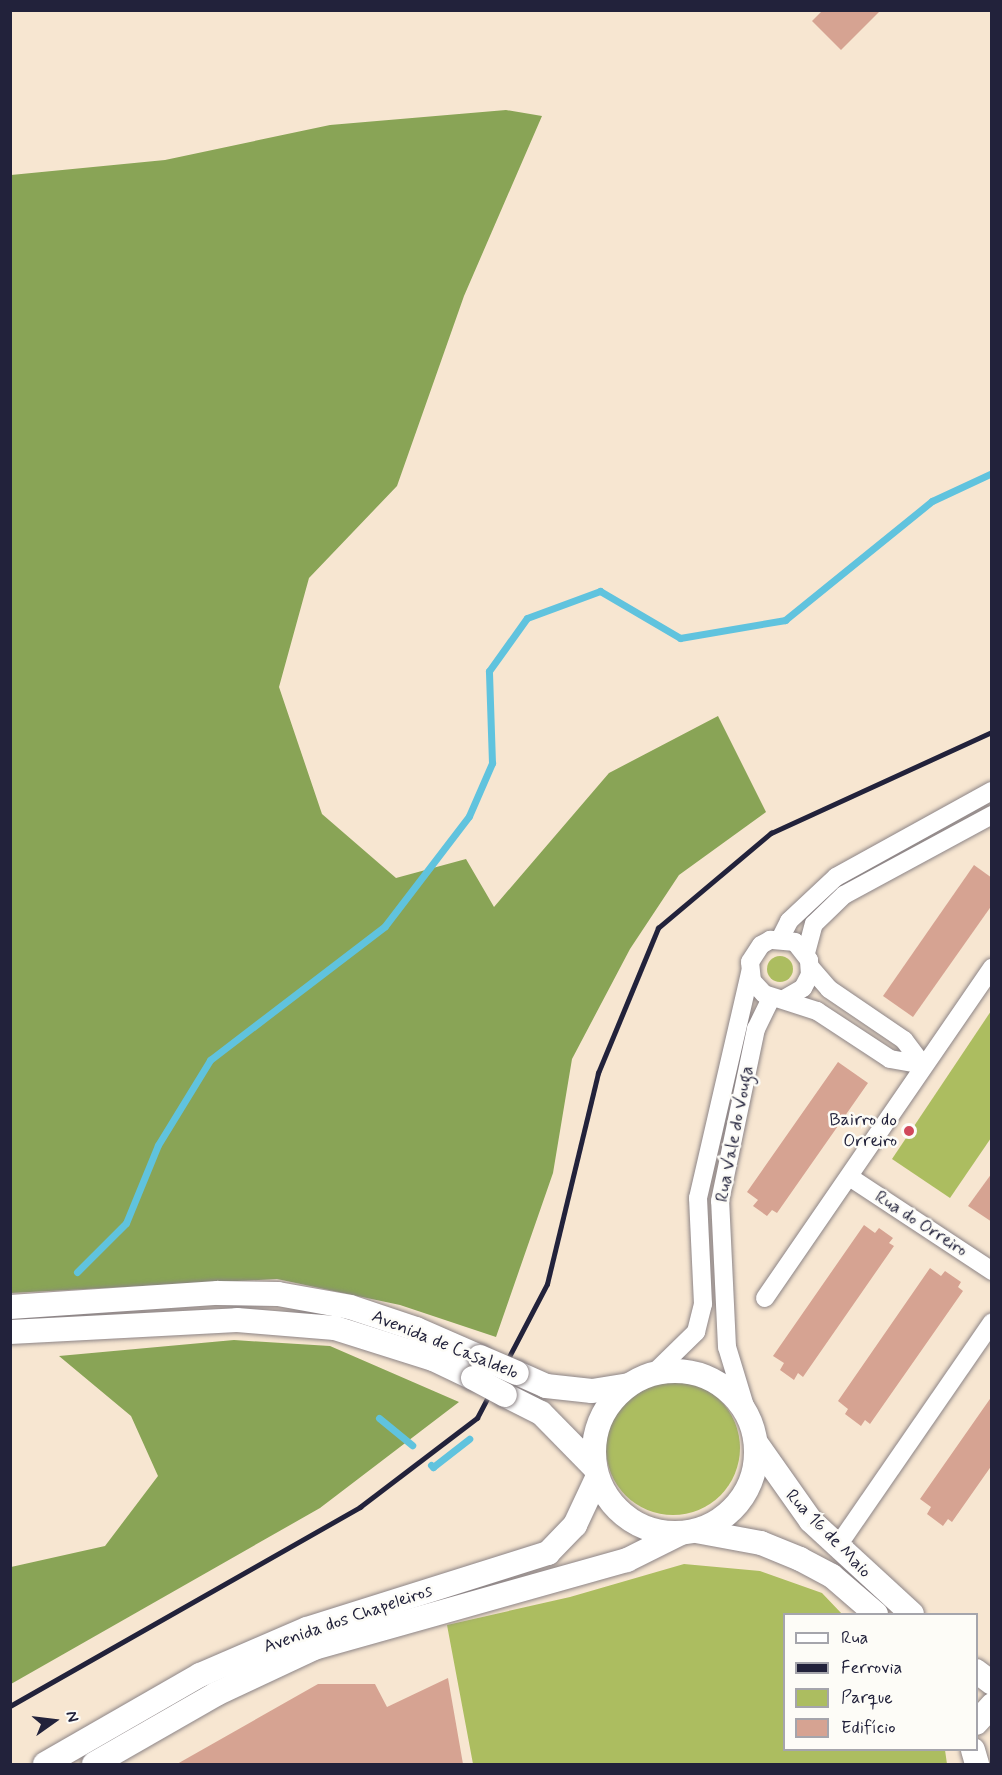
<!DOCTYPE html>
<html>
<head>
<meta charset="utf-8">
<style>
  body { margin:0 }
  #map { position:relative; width:1002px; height:1775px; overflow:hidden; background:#f7e6d1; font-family:Mynerve,sans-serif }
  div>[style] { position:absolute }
  .green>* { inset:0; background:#acbd60 }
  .round { border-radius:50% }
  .forest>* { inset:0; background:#89a456 }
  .stream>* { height:7px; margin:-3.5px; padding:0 3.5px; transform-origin:3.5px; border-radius:3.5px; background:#60c3de }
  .building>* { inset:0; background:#d6a392 }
  .roads { filter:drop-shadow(0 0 2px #8c8486) drop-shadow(0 0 2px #8c8486) }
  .minor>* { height:18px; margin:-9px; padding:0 9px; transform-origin:9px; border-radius:9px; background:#fff }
  .tertiary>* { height:24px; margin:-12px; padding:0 12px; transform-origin:12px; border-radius:12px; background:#fff }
  .tertiary>.ring { margin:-12px; padding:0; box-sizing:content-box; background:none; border:24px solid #fff; border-radius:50% }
  .rail>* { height:4.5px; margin:-2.25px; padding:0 2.25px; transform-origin:2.25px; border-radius:2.25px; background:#22223b }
  .bridges { filter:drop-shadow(0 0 2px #8c8486) drop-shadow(0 0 2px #8c8486) }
  .tertiary-bridge>* { height:24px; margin:-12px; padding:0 12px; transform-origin:12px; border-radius:12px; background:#fff }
  .dots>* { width:16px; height:16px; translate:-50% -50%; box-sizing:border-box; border:3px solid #fdfcf7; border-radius:50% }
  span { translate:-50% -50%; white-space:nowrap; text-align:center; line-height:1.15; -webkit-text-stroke:5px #fdfcf7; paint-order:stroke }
  .poi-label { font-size:18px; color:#22223b }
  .right { translate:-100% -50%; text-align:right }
  .street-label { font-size:18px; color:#22223b }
  .frame { position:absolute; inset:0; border:12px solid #22223b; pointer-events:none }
  .legend { position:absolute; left:783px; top:1613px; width:195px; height:138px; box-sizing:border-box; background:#fdfcf7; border:2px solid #a5a5ac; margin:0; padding:8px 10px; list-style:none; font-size:18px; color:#22223b }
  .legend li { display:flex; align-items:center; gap:12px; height:30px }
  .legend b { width:30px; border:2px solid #a5a5ac }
  .north { position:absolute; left:24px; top:1691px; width:60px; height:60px; -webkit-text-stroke:4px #fdfcf7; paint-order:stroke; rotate:76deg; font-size:16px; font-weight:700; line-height:24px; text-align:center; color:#22223b }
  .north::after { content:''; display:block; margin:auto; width:21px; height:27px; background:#22223b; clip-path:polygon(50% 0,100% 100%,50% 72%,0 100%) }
</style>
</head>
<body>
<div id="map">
  <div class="green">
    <div class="round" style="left:767px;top:956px;width:26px;height:26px"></div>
    <div style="clip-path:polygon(991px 1011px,991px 1138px,950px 1198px,892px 1159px)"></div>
    <div class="round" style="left:606px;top:1381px;width:134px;height:134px"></div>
    <div style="clip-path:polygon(684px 1564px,760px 1571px,822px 1593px,842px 1614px,784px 1614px,784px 1750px,945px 1750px,947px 1764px,473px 1764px,447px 1625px,570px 1597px)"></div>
  </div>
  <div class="forest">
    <div style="clip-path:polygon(506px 110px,542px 116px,464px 296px,397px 486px,309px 578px,279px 687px,322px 814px,396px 878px,466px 859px,494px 907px,609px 773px,718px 716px,766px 812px,679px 875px,630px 949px,572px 1059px,553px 1173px,496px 1337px,400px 1305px,277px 1279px,11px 1293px,11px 175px,165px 160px,330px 125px)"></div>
    <div style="clip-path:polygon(234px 1340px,330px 1346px,459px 1402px,320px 1508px,11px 1684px,11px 1567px,105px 1546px,158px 1476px,131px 1416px,59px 1356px)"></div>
  </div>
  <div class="stream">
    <div style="left:77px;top:1272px;width:69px;rotate:-45deg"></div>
    <div style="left:126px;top:1223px;width:84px;rotate:-67.7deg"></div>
    <div style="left:158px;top:1145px;width:100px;rotate:-58.5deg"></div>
    <div style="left:210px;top:1060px;width:220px;rotate:-37.4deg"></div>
    <div style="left:385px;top:926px;width:138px;rotate:-52.6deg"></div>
    <div style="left:469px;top:816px;width:58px;rotate:-66.5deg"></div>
    <div style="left:492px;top:763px;width:92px;rotate:-91.9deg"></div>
    <div style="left:489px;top:671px;width:65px;rotate:-54.4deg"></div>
    <div style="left:527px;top:618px;width:78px;rotate:-20.3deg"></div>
    <div style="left:600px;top:591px;width:93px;rotate:30.4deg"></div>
    <div style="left:680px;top:638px;width:107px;rotate:-9.7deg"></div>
    <div style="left:785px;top:620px;width:189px;rotate:-39deg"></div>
    <div style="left:932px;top:501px;width:66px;rotate:-25deg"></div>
    <div style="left:379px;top:1418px;width:43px;rotate:39.3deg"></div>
    <div style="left:431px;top:1465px;width:3px;rotate:45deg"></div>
    <div style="left:433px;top:1467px;width:46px;rotate:-37.9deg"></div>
  </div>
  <div class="building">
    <div style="clip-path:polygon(823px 10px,881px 10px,841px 50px,812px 21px)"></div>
    <div style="clip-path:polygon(974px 865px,992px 878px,992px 905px,913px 1017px,883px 996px)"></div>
    <div style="clip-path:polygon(838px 1062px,868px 1083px,777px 1213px,772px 1210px,767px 1216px,753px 1206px,758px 1200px,747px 1192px)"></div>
    <div style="clip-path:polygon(992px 1173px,992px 1222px,968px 1206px)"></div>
    <div style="clip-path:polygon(864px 1225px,875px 1233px,879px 1228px,893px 1238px,889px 1243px,894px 1246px,803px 1377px,798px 1373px,794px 1380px,780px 1370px,784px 1363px,773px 1356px)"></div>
    <div style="clip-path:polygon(930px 1268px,941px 1276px,945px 1271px,961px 1282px,958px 1287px,963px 1291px,870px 1424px,865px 1420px,861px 1426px,845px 1414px,848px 1409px,838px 1401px)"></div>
    <div style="clip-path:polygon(992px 1396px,992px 1465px,952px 1522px,948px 1519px,943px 1526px,927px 1514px,931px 1507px,920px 1499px)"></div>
    <div style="clip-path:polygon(448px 1678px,463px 1764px,177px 1764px,318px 1684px,375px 1684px,387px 1707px)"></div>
  </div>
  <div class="roads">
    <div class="minor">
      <div style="left:780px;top:939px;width:20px;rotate:-63deg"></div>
      <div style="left:789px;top:921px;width:64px;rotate:-43.1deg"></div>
      <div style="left:836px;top:877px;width:178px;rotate:-28.9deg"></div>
      <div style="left:806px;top:953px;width:30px;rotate:-75deg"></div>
      <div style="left:814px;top:924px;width:42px;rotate:-44deg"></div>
      <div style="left:844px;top:895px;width:168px;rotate:-28.4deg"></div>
      <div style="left:810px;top:967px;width:29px;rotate:49deg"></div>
      <div style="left:829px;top:989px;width:91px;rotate:34.2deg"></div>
      <div style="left:904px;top:1040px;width:31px;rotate:53deg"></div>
      <div style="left:784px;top:999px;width:22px;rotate:-30deg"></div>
      <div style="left:803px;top:988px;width:15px;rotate:-62deg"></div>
      <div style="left:810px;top:975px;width:15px;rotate:-94deg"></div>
      <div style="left:809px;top:960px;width:23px;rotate:-128deg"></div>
      <div style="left:795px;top:942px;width:25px;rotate:-175deg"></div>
      <div style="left:770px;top:940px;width:10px;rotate:151deg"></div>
      <div style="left:761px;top:945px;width:20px;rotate:123deg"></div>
      <div style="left:750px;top:962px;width:19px;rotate:84deg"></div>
      <div style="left:752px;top:981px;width:18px;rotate:47deg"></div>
      <div style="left:764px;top:994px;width:56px;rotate:17.8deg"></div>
      <div style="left:817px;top:1011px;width:87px;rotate:33.3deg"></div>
      <div style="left:890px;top:1059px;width:34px;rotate:10deg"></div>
      <div style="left:851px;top:1178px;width:169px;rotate:33.4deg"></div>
      <div style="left:765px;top:1298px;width:401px;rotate:-55.5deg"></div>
      <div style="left:654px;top:1373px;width:59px;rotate:-44.3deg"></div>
      <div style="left:696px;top:1332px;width:29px;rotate:-76deg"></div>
      <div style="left:703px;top:1304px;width:106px;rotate:-92.7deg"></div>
      <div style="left:698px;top:1198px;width:232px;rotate:-77deg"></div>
      <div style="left:748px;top:1416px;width:72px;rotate:-106.9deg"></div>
      <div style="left:727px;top:1347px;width:146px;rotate:-92.7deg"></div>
      <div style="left:720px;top:1201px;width:176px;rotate:-78.2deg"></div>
      <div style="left:756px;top:1029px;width:34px;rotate:-64deg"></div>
      <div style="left:837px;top:1547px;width:273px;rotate:-55.4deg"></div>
    </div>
    <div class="tertiary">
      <div style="left:10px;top:1307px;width:208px;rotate:-3.9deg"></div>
      <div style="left:218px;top:1293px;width:60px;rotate:1deg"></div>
      <div style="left:278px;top:1294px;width:73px;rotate:10.2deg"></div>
      <div style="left:350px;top:1307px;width:70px;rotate:18.4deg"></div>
      <div style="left:416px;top:1329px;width:70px;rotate:23.6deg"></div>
      <div style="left:10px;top:1332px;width:227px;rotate:-3deg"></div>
      <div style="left:237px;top:1320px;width:98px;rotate:4.7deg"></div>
      <div style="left:335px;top:1328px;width:103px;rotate:17.6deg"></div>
      <div style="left:433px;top:1359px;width:44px;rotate:25.4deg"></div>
      <div class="ring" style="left:594px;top:1371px;width:138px;height:138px"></div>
      <div style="left:517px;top:1373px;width:32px;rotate:24deg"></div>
      <div style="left:546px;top:1386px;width:46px;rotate:6.2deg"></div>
      <div style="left:592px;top:1391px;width:36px;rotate:-9deg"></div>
      <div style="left:505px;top:1395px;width:40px;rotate:26.6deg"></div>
      <div style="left:541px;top:1413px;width:77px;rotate:45.5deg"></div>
      <div style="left:756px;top:1443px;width:95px;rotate:54.8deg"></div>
      <div style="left:811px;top:1521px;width:137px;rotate:42.6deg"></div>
      <div style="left:696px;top:1531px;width:66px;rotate:10.5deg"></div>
      <div style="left:761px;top:1543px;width:42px;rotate:22.3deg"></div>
      <div style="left:800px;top:1559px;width:36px;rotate:28deg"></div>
      <div style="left:832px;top:1576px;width:58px;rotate:40.8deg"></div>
      <div style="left:976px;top:1671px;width:20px;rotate:37deg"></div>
      <div style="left:976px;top:1723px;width:24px;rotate:-48deg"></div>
      <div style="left:973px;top:1750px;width:15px;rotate:74deg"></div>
      <div style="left:45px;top:1764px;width:179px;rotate:-29.9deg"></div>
      <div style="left:200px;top:1675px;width:116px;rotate:-23.3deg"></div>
      <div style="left:307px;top:1629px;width:253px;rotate:-17.5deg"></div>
      <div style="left:548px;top:1553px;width:39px;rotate:-46deg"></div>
      <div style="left:575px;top:1525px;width:52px;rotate:-64.9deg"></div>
      <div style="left:94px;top:1764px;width:141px;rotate:-29.8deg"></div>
      <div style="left:216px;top:1694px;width:108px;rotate:-25.1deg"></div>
      <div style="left:314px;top:1648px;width:325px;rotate:-15.7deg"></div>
      <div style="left:627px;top:1560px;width:58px;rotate:-26.6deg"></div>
    </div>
  </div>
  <div class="rail">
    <div style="left:10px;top:1706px;width:403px;rotate:-29.6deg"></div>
    <div style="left:360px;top:1507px;width:147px;rotate:-37.3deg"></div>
    <div style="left:477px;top:1418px;width:151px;rotate:-62.4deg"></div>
    <div style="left:547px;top:1284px;width:217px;rotate:-76.4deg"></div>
    <div style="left:598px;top:1073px;width:157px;rotate:-67.5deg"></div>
    <div style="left:658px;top:928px;width:148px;rotate:-40.1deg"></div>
    <div style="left:771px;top:833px;width:243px;rotate:-24.6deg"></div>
  </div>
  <div class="bridges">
    <div class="tertiary-bridge">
      <div style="left:480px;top:1357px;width:40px;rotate:23.4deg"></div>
      <div style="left:473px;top:1378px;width:36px;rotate:28deg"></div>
    </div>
  </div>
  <div class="dots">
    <div style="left:909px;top:1131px;background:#d1495b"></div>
  </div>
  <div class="poi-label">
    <span class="right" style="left:897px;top:1131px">Bairro do<br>Orreiro</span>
  </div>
  <div class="street-label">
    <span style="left:735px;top:1134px;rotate:-79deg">Rua Vale do Vouga</span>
    <span style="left:921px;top:1224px;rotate:33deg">Rua do Orreiro</span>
    <span style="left:445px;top:1345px;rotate:22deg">Avenida de Casaldelo</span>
    <span style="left:828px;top:1534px;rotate:46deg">Rua 16 de Maio</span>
    <span style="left:348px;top:1619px;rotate:-19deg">Avenida dos Chapeleiros</span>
  </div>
  <div class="frame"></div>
  <ul class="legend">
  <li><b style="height:8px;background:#fff"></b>Rua</li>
  <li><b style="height:8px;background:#22223b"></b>Ferrovia</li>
  <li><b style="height:16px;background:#acbd60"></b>Parque</li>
  <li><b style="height:16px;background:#d6a392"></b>Edifício</li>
  </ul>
  <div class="north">N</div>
</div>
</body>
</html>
